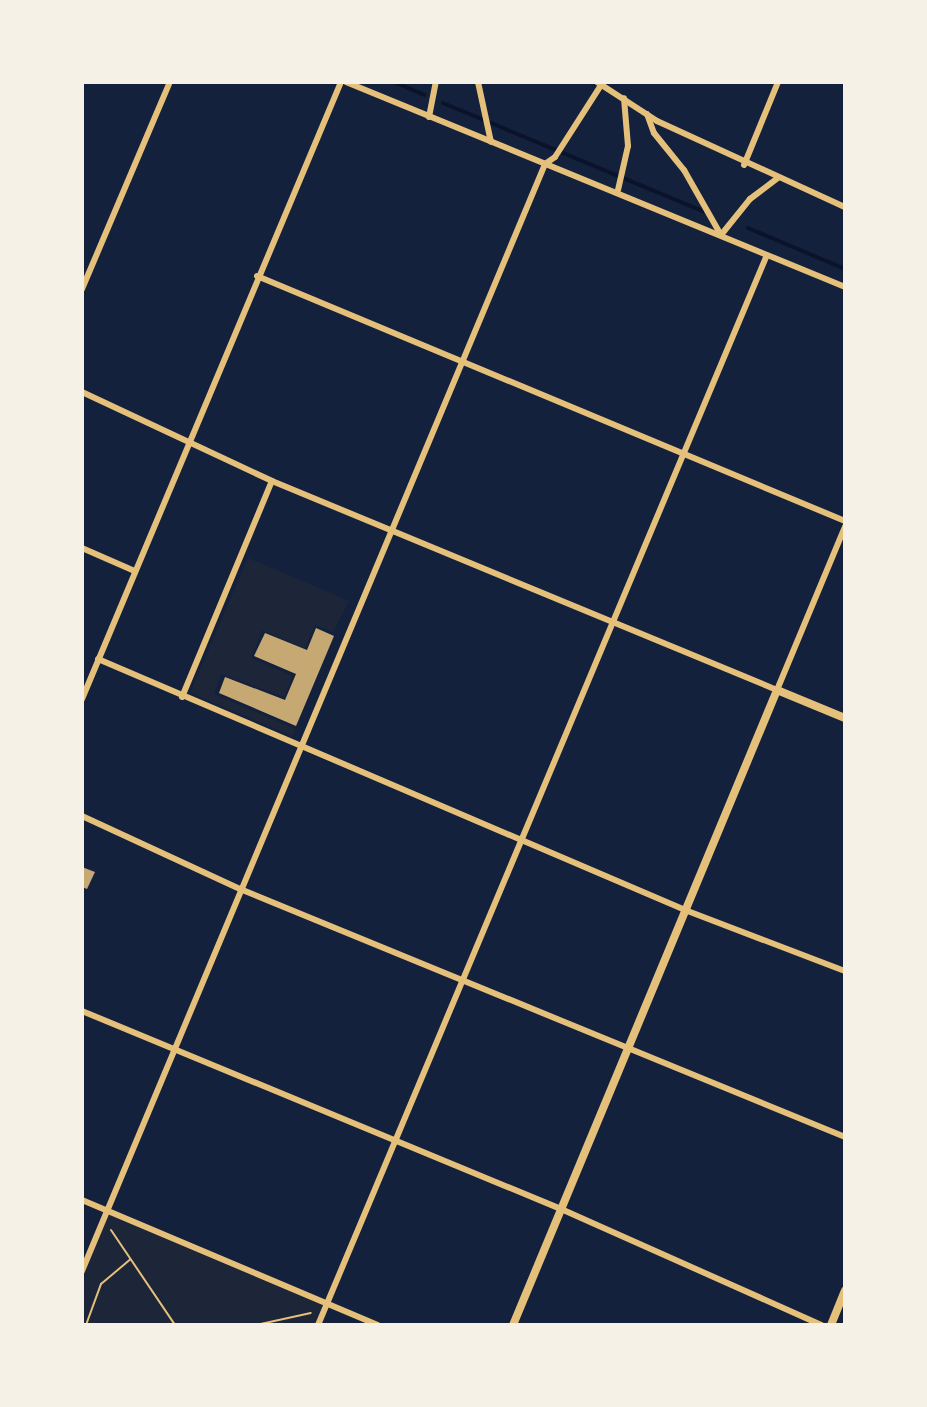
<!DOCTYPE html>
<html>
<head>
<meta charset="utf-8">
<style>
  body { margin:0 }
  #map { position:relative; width:927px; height:1407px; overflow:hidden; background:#14213d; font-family:Rubik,sans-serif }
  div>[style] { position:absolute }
  .green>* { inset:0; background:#1d2539 }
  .stream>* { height:4px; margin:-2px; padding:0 2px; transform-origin:2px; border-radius:2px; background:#0b132b }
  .building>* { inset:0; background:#c6a872 }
  .path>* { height:2px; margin:-1px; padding:0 1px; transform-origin:1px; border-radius:1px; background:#e5c07b }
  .minor>* { height:6px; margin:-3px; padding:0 3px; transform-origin:3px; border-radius:3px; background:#e5c07b }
  .secondary>* { height:8px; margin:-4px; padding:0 4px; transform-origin:4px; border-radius:4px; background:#e5c07b }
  span { translate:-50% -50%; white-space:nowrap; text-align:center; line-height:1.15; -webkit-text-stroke:6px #f6f1e7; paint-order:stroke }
  .frame { position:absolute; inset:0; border:84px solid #f6f1e7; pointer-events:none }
</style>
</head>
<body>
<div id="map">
  <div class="green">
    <div style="clip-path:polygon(248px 558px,349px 601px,333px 632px,315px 625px,305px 648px,262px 630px,251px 658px,293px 676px,284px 697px,221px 674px,214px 694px,295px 729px,292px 736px,190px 693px)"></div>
    <div style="clip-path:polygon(107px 1211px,327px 1302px,318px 1325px,82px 1325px,82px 1271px)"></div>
  </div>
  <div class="stream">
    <div style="left:394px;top:82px;width:33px;rotate:23deg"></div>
    <div style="left:443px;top:103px;width:282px;rotate:22.6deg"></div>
    <div style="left:748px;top:228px;width:105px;rotate:22.9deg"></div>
  </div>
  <div class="building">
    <div style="clip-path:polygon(316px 628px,334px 636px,296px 726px,219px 693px,225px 677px,285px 700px,296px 674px,254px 656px,265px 633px,307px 650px)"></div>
    <div style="clip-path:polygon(82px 867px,95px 872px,87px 889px,82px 887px)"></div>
  </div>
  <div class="path">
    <div style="left:111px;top:1230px;width:115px;rotate:56deg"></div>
    <div style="left:86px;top:1325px;width:44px;rotate:-69.9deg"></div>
    <div style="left:101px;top:1284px;width:38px;rotate:-40deg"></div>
    <div style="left:256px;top:1325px;width:56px;rotate:-12.3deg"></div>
  </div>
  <div class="minor">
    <div style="left:346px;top:82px;width:539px;rotate:22.33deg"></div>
    <div style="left:478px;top:82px;width:61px;rotate:77.8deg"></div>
    <div style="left:597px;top:82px;width:72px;rotate:33deg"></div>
    <div style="left:657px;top:121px;width:207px;rotate:24.6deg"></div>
    <div style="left:647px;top:114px;width:20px;rotate:70deg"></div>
    <div style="left:654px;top:133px;width:48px;rotate:51deg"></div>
    <div style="left:684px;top:170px;width:75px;rotate:60.4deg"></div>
    <div style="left:721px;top:235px;width:46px;rotate:-51.1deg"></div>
    <div style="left:750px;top:199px;width:35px;rotate:-37deg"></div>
    <div style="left:429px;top:117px;width:36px;rotate:-79deg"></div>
    <div style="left:744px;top:165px;width:90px;rotate:-67.7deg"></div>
    <div style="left:618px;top:190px;width:45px;rotate:-77.2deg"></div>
    <div style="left:628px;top:146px;width:48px;rotate:-94.8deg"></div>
    <div style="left:257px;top:276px;width:637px;rotate:22.62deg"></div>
    <div style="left:82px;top:289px;width:225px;rotate:-67deg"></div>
    <div style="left:82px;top:392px;width:210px;rotate:25.1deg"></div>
    <div style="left:272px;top:481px;width:547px;rotate:22.48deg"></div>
    <div style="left:777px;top:690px;width:177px;rotate:-67.4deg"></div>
    <div style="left:82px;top:548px;width:58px;rotate:23.5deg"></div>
    <div style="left:98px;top:659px;width:638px;rotate:23.15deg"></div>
    <div style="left:685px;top:910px;width:171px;rotate:20.9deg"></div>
    <div style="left:182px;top:697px;width:234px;rotate:-67.4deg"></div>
    <div style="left:82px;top:699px;width:669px;rotate:-67.23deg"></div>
    <div style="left:82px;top:816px;width:174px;rotate:24.8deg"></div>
    <div style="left:240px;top:889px;width:654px;rotate:22.29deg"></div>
    <div style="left:82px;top:1011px;width:518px;rotate:22.46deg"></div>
    <div style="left:561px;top:1209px;width:285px;rotate:24deg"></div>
    <div style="left:82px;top:1200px;width:321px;rotate:22.9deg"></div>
    <div style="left:82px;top:1271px;width:1200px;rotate:-67.3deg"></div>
    <div style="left:545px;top:164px;width:12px;rotate:-35deg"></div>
    <div style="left:555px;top:157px;width:89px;rotate:-57.4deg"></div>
    <div style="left:318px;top:1325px;width:1160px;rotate:-67.24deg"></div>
  </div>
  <div class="secondary">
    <div style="left:513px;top:1325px;width:688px;rotate:-67.42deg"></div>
    <div style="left:777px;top:690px;width:74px;rotate:22.4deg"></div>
    <div style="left:831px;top:1325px;width:37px;rotate:-68deg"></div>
  </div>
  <div class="frame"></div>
</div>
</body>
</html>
